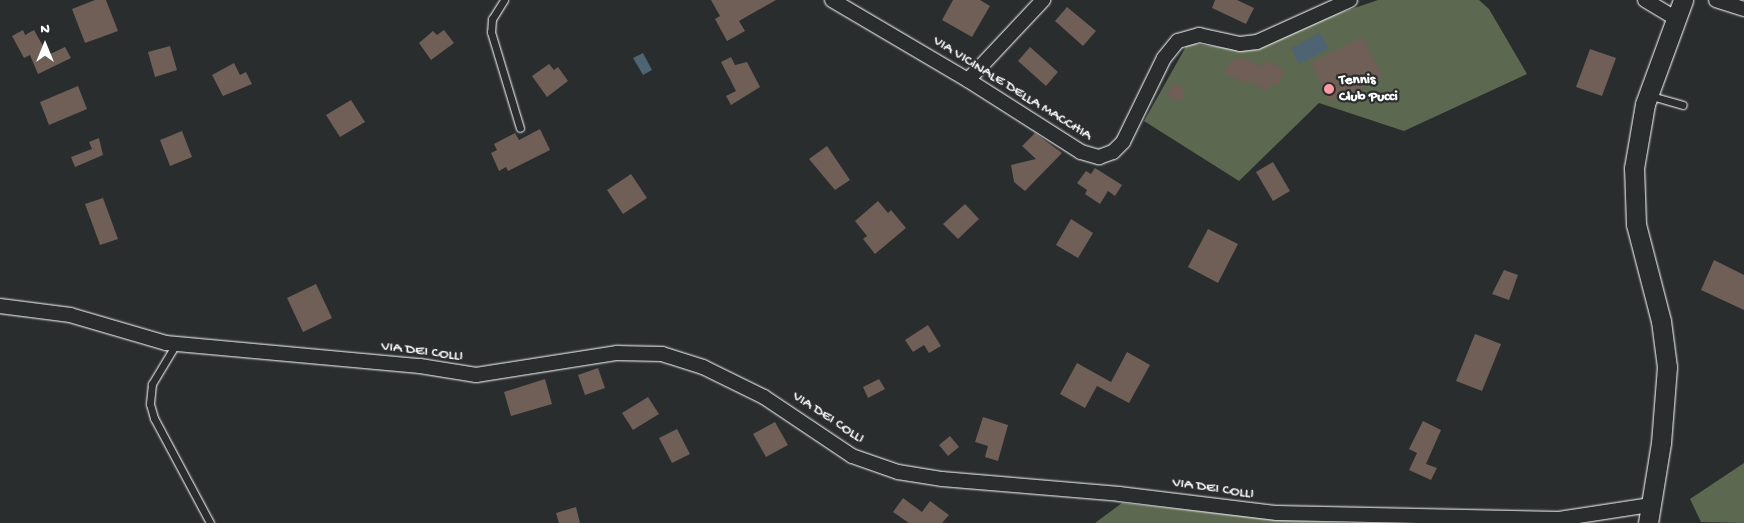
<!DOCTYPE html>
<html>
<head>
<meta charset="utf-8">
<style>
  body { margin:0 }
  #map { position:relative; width:1744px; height:523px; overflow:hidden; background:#2a2d2e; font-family:"Gochi Hand",sans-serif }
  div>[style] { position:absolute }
  .green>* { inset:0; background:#5c6850 }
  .water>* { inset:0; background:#4e6472 }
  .building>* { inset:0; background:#6f5f56 }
  .roads { filter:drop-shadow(0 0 1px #fff) drop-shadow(0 0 1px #fff) }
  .lane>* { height:7px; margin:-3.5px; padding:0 3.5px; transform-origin:3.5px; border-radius:3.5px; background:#2a2d2e }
  .street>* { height:14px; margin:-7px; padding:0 7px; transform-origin:7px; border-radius:7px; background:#2a2d2e }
  .secondary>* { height:19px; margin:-9.5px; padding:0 9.5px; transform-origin:9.5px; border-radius:9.5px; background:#2a2d2e }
  .dots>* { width:14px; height:14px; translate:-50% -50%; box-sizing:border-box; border:2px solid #2a2d2e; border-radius:50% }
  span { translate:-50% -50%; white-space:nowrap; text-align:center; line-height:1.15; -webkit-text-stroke:4.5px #2a2d2e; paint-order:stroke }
  .poi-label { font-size:15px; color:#fff; font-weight:700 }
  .left { translate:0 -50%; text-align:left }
  .street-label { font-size:15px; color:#fff }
  .north { position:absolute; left:20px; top:20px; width:50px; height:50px; -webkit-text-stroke:4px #2a2d2e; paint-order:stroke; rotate:0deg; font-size:14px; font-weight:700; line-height:20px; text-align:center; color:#fff }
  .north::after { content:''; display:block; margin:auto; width:18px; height:22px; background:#fff; clip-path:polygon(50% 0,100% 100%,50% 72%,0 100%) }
</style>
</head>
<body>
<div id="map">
  <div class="green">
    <div style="clip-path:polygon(1378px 0,1479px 0,1489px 9px,1527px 74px,1404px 131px,1319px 103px,1239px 181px,1144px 121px,1188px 43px,1234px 49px)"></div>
    <div style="clip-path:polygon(1744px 463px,1744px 523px,1701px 522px,1690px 499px)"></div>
    <div style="clip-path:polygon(1122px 503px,1282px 520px,1347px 523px,1095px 523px)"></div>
  </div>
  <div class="water">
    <div style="clip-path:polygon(1320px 33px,1329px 48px,1299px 64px,1291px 48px)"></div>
    <div style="clip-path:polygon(643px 53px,652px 70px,643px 75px,633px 58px)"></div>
  </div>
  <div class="building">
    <div style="clip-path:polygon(95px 0,106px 0,118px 31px,85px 43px,72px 9px)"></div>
    <div style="clip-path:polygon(711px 0,776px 0,739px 21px,745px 31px,727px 41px,715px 19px,720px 16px)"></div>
    <div style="clip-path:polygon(953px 0,980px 0,990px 6px,972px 37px,942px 20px)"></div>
    <div style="clip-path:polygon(1215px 0,1237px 0,1254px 8px,1246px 24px,1212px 8px)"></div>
    <div style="clip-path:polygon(1067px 7px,1096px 31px,1083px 46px,1055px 21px)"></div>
    <div style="clip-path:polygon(23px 30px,25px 35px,34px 30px,48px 55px,65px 47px,71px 58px,38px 74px,30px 55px,24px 58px,12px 36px)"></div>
    <div style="clip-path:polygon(444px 30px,454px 43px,431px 60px,419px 43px,433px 31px,437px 35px)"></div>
    <div style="clip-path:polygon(1363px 37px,1382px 77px,1337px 102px,1336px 98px,1329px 101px,1311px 63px)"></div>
    <div style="clip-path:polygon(170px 46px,177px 70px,155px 77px,148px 52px)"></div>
    <div style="clip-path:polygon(1030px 47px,1058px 72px,1046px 86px,1018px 61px)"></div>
    <div style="clip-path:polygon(1590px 49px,1616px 58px,1602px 96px,1576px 87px)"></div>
    <div style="clip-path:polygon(1239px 56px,1262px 67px,1266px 60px,1285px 70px,1277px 86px,1272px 83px,1267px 91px,1247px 80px,1245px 84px,1224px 73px,1232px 59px,1236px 61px)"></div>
    <div style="clip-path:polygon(731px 57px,735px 65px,747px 62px,760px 87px,731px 105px,726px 96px,736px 91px,721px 62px)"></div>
    <div style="clip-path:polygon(234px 63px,240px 75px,246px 72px,252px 84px,223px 96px,212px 75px)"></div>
    <div style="clip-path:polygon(549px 64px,554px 70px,558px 67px,568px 81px,547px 97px,532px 76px)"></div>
    <div style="clip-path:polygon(1174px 83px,1186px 90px,1180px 102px,1167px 96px)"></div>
    <div style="clip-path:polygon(78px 86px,87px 109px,49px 125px,40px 102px)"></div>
    <div style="clip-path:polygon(351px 100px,365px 122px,340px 137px,326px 115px)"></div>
    <div style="clip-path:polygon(540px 129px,550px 150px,508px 171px,506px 167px,499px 171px,491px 153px,497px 150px,494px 144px,515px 133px,519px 140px)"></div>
    <div style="clip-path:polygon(182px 131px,192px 157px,170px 166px,160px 140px)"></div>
    <div style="clip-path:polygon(1035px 133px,1062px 153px,1025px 191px,1014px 182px,1011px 165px,1036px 159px,1022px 146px)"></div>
    <div style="clip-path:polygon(99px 138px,103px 155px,75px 167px,71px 157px,92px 149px,89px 142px)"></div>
    <div style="clip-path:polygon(827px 146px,850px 180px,835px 190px,809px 159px)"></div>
    <div style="clip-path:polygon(1273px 162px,1290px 191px,1273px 201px,1256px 172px)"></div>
    <div style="clip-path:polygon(1095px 168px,1122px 185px,1115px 196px,1108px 191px,1100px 204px,1085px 194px,1087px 190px,1077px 183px,1086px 171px,1091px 174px)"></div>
    <div style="clip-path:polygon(631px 174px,647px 198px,623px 214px,607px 190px)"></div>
    <div style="clip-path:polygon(103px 198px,118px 239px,100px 245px,85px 204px)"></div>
    <div style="clip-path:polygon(878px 201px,888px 213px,891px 210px,906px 228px,875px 254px,863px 239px,867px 236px,855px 221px)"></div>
    <div style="clip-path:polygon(965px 204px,979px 219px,958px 239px,943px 224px)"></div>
    <div style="clip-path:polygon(1071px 219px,1093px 233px,1078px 258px,1056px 245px)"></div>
    <div style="clip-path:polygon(1208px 229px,1238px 244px,1218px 283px,1188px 267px)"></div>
    <div style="clip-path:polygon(1714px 260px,1744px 275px,1744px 310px,1701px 290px)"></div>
    <div style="clip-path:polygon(1504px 270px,1518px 275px,1509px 300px,1492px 294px)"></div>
    <div style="clip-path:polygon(316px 284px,332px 318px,303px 332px,287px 298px)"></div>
    <div style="clip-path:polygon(928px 325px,941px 346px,929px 353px,924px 345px,913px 352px,905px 340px)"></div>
    <div style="clip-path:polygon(1475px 334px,1501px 344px,1482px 391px,1456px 381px)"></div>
    <div style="clip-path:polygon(1127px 352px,1150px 365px,1129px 403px,1097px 386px,1085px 408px,1060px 394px,1077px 363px,1111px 382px)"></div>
    <div style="clip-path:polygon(598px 368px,605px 388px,585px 395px,578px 375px)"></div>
    <div style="clip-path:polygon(545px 379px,552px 404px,511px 416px,504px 392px)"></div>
    <div style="clip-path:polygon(879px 379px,885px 389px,868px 398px,863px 387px)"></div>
    <div style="clip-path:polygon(648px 397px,659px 414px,633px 430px,622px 413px)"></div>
    <div style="clip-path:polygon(983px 417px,1008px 425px,998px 461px,985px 457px,988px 446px,975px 442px)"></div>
    <div style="clip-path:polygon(1423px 421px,1441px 430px,1426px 464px,1437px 468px,1431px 480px,1409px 470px,1417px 453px,1409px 449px)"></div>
    <div style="clip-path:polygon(775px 422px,788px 445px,766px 457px,753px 434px)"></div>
    <div style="clip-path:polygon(677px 429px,690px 454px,672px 463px,659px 438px)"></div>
    <div style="clip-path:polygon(950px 436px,959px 447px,948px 456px,939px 445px)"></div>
    <div style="clip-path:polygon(903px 498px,922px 512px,930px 501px,949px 515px,942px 523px,909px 523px,893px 512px)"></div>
    <div style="clip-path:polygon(576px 507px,580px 523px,559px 523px,556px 513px)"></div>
  </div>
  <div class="roads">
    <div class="lane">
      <div style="left:504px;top:0;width:22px;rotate:122deg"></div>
      <div style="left:492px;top:19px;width:13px;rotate:94deg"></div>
      <div style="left:491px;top:32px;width:100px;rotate:73.2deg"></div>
      <div style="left:1648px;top:95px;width:36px;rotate:16deg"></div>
      <div style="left:176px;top:344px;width:47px;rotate:121deg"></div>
      <div style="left:152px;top:384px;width:20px;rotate:96deg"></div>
      <div style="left:150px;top:404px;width:15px;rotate:74deg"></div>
      <div style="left:154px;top:418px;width:119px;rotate:61.9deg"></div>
    </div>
    <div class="street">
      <div style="left:832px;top:0;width:158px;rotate:30.5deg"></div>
      <div style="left:968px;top:80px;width:134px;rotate:32.5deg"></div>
      <div style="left:1081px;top:152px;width:19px;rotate:16deg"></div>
      <div style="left:1099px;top:157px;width:15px;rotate:-20deg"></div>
      <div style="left:1113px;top:152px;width:14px;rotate:-45deg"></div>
      <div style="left:1123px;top:142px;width:93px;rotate:-64deg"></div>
      <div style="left:1164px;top:58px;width:22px;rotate:-51deg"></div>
      <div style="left:1178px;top:41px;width:22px;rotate:-16deg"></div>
      <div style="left:1199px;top:35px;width:42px;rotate:12.4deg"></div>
      <div style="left:1240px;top:44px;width:17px;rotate:-7deg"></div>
      <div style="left:1257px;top:42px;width:102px;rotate:-24.3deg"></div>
      <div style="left:1645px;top:0;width:35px;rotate:31deg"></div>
      <div style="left:1716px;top:0;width:29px;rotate:18deg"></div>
      <div style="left:968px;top:80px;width:110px;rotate:-46.8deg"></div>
      <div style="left:0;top:306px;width:71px;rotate:7.3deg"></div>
      <div style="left:70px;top:315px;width:100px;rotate:16.3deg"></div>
      <div style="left:166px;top:343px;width:255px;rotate:5.2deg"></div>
      <div style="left:420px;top:366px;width:57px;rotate:9.1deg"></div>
      <div style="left:476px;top:375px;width:143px;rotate:-8.9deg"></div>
      <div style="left:617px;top:353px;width:45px;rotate:1.3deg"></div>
      <div style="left:662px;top:354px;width:43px;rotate:17.6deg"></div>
      <div style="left:703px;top:367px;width:68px;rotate:26.2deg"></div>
      <div style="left:764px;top:397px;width:106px;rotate:33.8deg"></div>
      <div style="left:852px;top:456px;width:49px;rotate:19.2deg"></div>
      <div style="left:898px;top:472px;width:45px;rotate:9deg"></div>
      <div style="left:942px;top:479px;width:178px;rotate:4.8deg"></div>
      <div style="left:1119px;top:494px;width:159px;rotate:6.9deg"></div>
      <div style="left:1277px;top:513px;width:282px;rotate:1.2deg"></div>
      <div style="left:1559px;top:519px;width:93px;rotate:-8.7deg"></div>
    </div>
    <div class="secondary">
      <div style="left:1648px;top:523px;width:81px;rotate:-80.8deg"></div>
      <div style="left:1661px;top:443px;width:76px;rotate:-85.5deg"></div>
      <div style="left:1667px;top:367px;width:46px;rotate:-97.4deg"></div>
      <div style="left:1661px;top:321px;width:100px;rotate:-104.5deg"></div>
      <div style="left:1636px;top:224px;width:56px;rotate:-92deg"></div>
      <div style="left:1634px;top:168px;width:65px;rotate:-80.2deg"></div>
      <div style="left:1645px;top:104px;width:111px;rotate:-69.9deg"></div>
    </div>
  </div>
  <div class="dots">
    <div style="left:1329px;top:89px;background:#ff9aa2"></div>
  </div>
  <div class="poi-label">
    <span class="left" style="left:1339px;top:89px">Tennis<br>Club Pucci</span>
  </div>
  <div class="street-label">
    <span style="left:1012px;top:89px;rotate:32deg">VIA VICINALE DELLA MACCHIA</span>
    <span style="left:422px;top:352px;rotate:7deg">VIA DEI COLLI</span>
    <span style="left:828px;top:418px;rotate:33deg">VIA DEI COLLI</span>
    <span style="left:1213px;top:489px;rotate:8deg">VIA DEI COLLI</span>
  </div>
  <div class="north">N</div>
</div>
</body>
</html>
